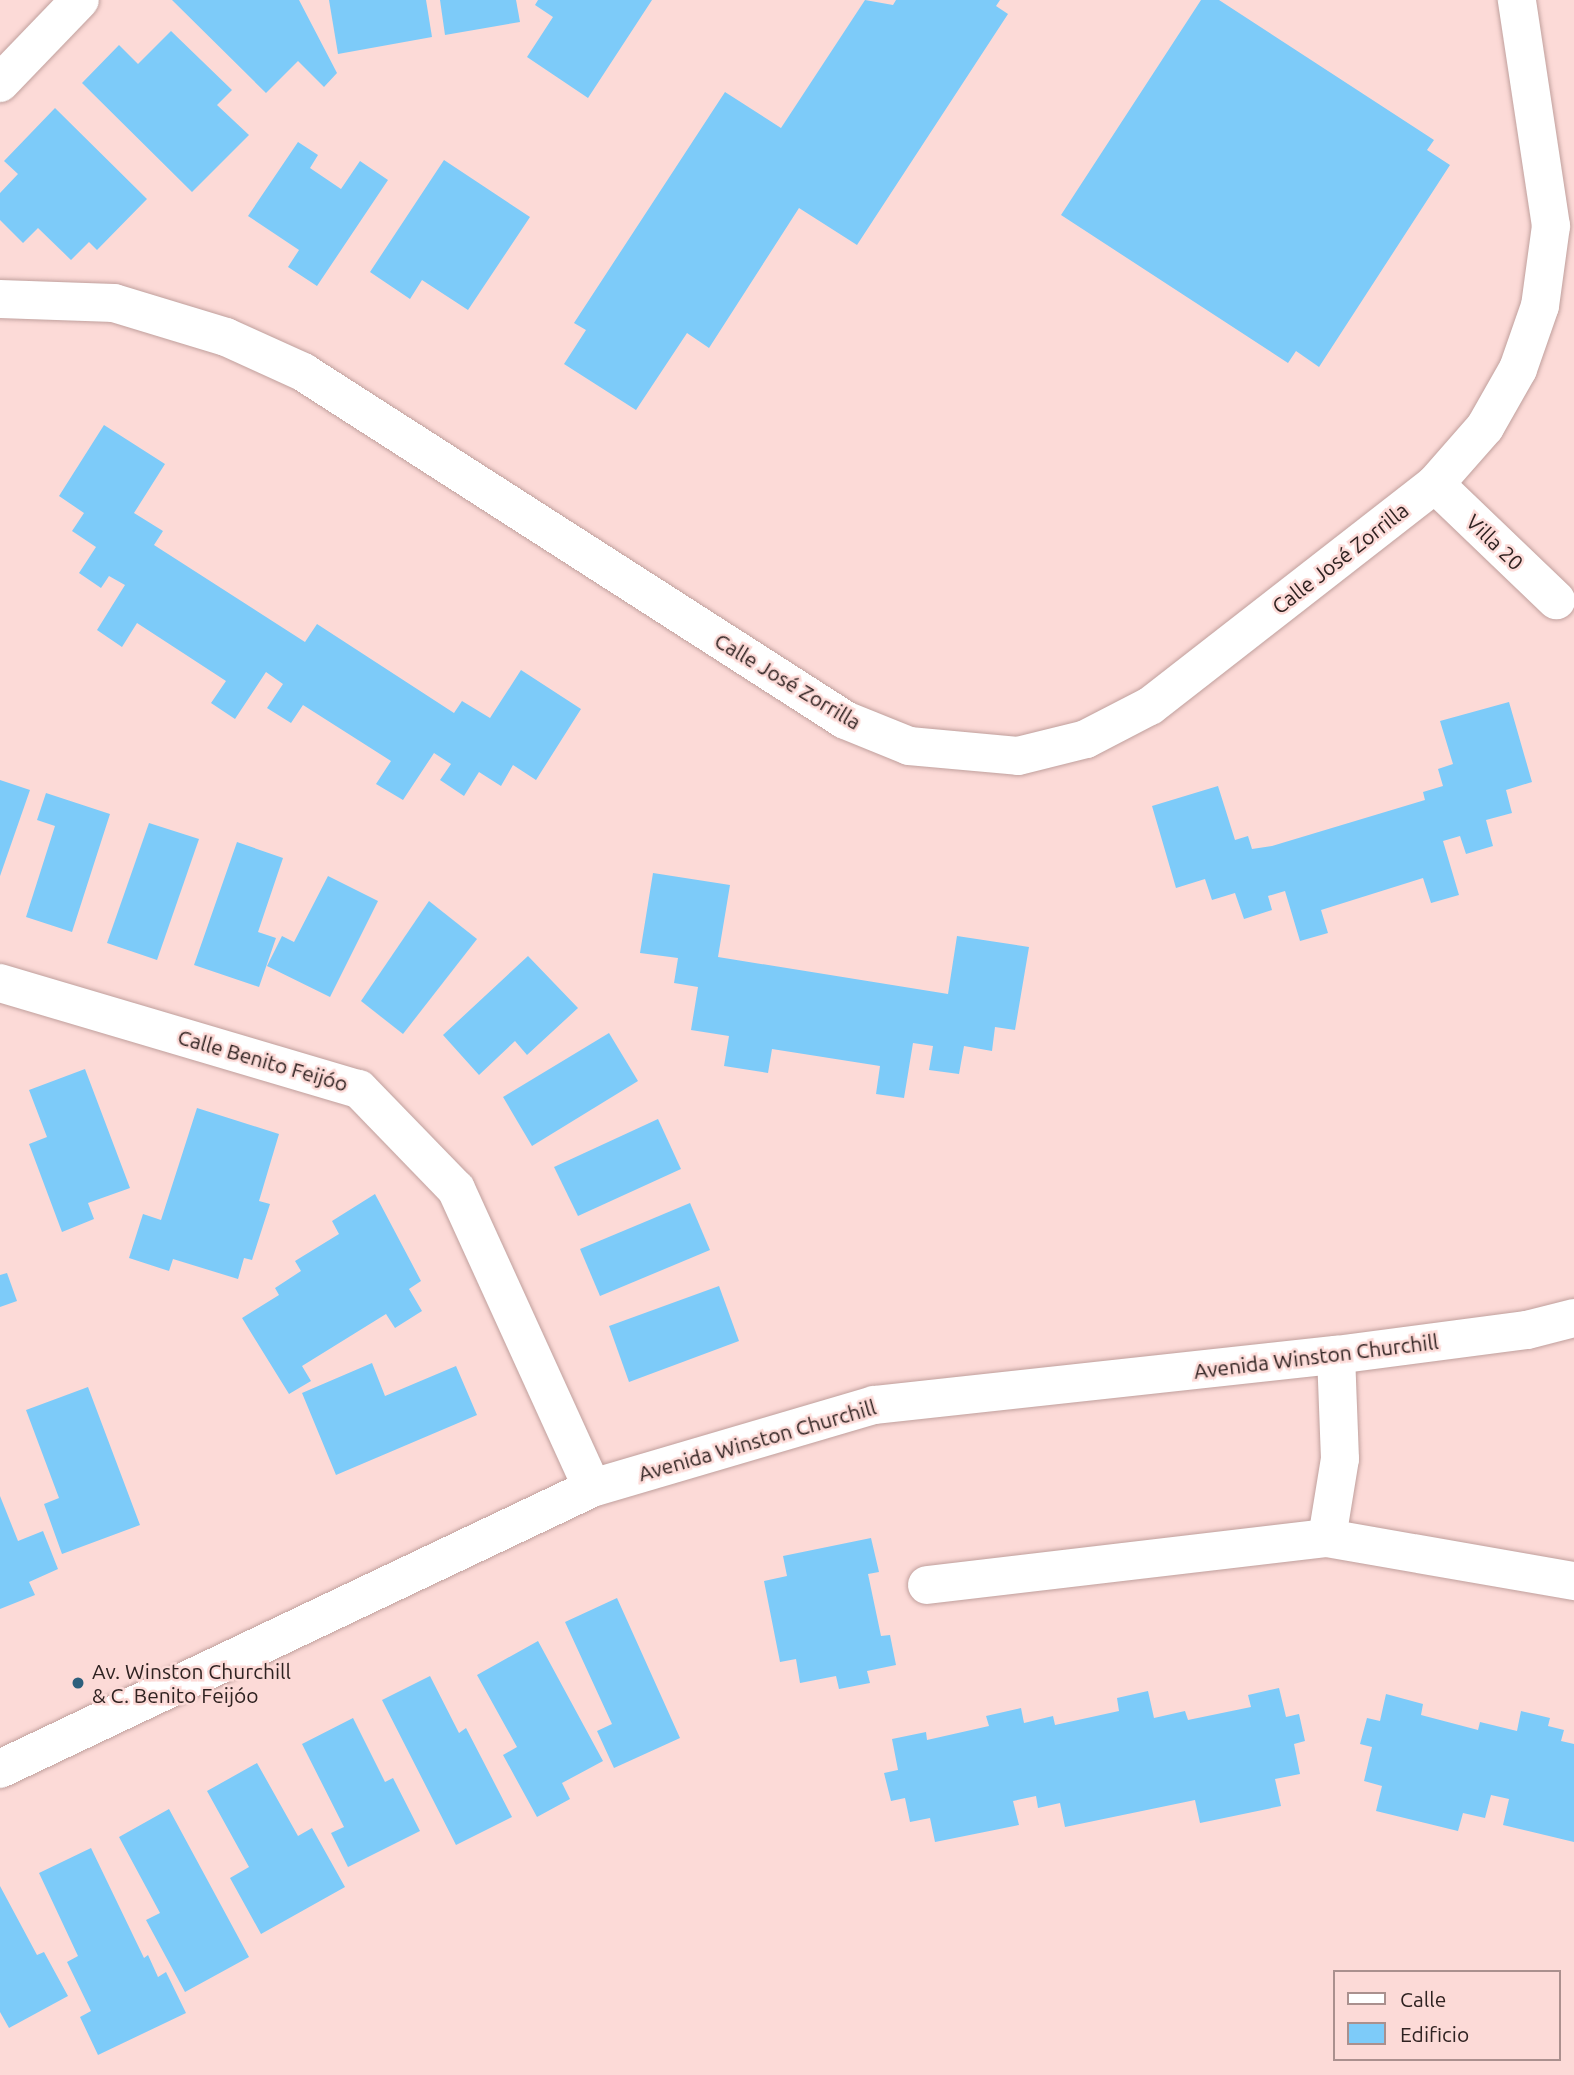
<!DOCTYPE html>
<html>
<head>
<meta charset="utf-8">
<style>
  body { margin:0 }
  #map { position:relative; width:1574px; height:2075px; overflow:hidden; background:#fcdad7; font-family:Ubuntu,sans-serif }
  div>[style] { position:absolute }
  .building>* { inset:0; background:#7dcbf9 }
  .roads { filter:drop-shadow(0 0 2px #c0a09d) drop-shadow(0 0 2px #c0a09d) }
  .minor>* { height:38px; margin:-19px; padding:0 19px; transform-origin:19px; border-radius:19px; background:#fff }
  .dots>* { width:19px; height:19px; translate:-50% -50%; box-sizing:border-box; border:4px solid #fcdad7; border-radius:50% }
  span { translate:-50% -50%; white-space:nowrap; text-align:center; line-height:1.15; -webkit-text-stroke:5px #fcdad7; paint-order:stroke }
  .street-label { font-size:21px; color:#2f2221 }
  .poi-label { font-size:21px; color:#2f2221 }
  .left { translate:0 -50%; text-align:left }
  .legend { position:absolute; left:1333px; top:1970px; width:228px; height:91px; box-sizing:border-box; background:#fcdad7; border:2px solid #aa908e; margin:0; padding:9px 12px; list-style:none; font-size:21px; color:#2f2221 }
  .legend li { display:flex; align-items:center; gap:14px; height:35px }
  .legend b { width:35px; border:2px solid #aa908e }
</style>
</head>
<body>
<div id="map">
  <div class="building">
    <div style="clip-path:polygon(172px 0,299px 0,337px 73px,324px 87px,298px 61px,266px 93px)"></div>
    <div style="clip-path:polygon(329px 0,426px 0,432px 37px,338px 54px)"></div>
    <div style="clip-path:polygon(440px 0,516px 0,520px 22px,445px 35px)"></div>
    <div style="clip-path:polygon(538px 0,652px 0,588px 98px,527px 57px,553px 17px,535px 5px)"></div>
    <div style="clip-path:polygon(865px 0,893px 5px,896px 0,1000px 0,996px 6px,1008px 14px,857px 245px,799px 208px,709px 348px,687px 333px,636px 410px,564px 364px,586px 330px,574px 323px,725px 92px,781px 128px)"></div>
    <div style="clip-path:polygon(1201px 0,1219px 0,1434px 140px,1427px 150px,1450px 165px,1319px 367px,1296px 351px,1288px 363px,1061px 215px)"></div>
    <div style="clip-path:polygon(171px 31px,232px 90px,217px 105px,249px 135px,192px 192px,82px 83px,119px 45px,138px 64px)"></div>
    <div style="clip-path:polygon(55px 108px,147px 199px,97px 250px,89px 242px,71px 260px,38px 228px,23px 243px,0 220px,0 193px,18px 174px,4px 161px)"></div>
    <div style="clip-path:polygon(298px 142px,318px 155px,310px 168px,341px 189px,360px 161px,388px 180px,317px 286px,288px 267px,299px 250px,248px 216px)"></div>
    <div style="clip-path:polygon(444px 160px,530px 217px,468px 310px,422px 280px,410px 299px,370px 272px)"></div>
    <div style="clip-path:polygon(104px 425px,165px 464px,134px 513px,163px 531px,154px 545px,305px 642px,317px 624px,454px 713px,462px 701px,490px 718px,521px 670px,581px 709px,536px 780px,513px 765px,501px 786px,479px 772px,464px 796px,440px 780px,451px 764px,434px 753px,403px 800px,376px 784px,391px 761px,303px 705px,291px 723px,267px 708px,283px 684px,266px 672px,235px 719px,211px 703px,226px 681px,137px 623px,122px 647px,97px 630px,125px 585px,109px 576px,101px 588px,79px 573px,96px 547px,72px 531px,84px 513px,59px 496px)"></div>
    <div style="clip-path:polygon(1509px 702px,1532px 782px,1506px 790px,1512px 813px,1486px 820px,1493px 846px,1466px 854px,1460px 836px,1443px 841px,1459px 895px,1431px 903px,1423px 878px,1321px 910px,1328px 933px,1300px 941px,1285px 891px,1268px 896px,1272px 910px,1244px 919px,1235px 893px,1212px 900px,1205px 879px,1176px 888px,1152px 806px,1218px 786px,1235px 840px,1248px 836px,1252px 849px,1272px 846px,1425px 800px,1423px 792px,1443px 786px,1438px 769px,1453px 764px,1440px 721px)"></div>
    <div style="clip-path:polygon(0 780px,30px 790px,0 876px)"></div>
    <div style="clip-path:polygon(46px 793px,110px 814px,72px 932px,26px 917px,55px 826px,37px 820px)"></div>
    <div style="clip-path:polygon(149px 823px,199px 839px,157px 960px,107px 943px)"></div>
    <div style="clip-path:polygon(237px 842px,283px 858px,258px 932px,276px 938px,259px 987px,194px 965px)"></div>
    <div style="clip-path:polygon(653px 873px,730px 885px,718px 957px,948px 994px,957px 936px,1029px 947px,1015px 1030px,995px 1027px,992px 1051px,964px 1046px,959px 1074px,929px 1070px,933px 1046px,913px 1043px,904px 1098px,876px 1094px,880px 1066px,772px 1049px,768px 1073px,724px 1066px,729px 1036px,691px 1030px,698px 987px,674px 983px,678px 958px,640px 953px)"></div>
    <div style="clip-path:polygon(328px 876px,378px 901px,330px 997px,267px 966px,282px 936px,294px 942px)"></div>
    <div style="clip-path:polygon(429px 901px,477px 939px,403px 1034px,361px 1001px)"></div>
    <div style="clip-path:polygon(528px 956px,578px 1008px,527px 1055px,515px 1041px,479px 1075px,443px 1035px)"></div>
    <div style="clip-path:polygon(609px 1033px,638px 1081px,532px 1146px,503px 1097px)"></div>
    <div style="clip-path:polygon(85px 1069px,130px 1188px,88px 1203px,94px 1219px,62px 1232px,29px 1144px,47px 1137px,29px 1090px)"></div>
    <div style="clip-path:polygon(197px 1108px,279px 1134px,259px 1201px,270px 1204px,252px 1260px,244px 1258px,238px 1279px,173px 1259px,169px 1271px,129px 1258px,143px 1214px,161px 1220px)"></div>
    <div style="clip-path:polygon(658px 1119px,681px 1169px,578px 1216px,554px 1167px)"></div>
    <div style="clip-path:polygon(375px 1194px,421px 1281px,409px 1289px,422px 1311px,395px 1328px,386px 1314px,302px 1366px,311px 1381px,289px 1394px,242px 1318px,279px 1295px,275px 1288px,301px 1271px,295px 1261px,339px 1234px,332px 1221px)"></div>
    <div style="clip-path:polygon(690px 1203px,710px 1250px,600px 1296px,580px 1249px)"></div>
    <div style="clip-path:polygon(7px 1273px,17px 1301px,0 1307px,0 1275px)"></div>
    <div style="clip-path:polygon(719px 1286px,739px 1341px,629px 1382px,609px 1326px)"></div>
    <div style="clip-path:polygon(372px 1363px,385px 1396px,456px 1366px,477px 1415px,336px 1475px,302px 1393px)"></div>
    <div style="clip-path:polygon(88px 1387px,140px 1525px,62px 1554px,44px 1504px,59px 1498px,26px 1410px)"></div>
    <div style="clip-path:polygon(0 1496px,18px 1541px,43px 1531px,58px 1569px,29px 1582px,35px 1595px,0 1609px)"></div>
    <div style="clip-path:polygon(871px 1538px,879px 1572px,868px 1574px,881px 1636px,890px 1635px,896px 1665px,867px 1671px,870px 1683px,839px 1689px,836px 1676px,800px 1683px,796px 1659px,780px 1662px,764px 1581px,787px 1576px,783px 1556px)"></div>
    <div style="clip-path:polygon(617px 1598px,680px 1738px,614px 1768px,597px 1731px,612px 1724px,565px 1622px)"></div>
    <div style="clip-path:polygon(538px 1641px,603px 1761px,562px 1783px,570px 1799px,537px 1817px,503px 1755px,517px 1747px,477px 1675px)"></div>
    <div style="clip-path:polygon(430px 1676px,459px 1733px,466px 1728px,512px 1817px,456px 1845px,382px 1700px)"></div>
    <div style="clip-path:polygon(1279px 1688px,1286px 1717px,1299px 1714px,1305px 1741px,1294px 1744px,1300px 1774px,1275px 1779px,1281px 1806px,1200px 1823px,1195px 1800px,1065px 1827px,1060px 1803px,1038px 1808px,1036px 1796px,1013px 1801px,1019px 1825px,935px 1842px,930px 1818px,910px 1822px,905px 1798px,891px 1801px,884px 1773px,898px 1770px,892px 1739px,926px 1732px,927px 1740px,989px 1726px,986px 1716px,1021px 1708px,1024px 1723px,1053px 1716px,1055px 1725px,1119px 1711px,1117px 1698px,1148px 1691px,1154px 1718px,1185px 1711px,1188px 1720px,1251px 1707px,1248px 1695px)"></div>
    <div style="clip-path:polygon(1386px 1694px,1423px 1704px,1421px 1715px,1478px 1730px,1480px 1722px,1517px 1731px,1521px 1711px,1550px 1718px,1548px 1726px,1564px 1730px,1561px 1741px,1574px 1744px,1574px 1842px,1503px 1825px,1509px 1799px,1491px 1795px,1485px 1818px,1463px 1813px,1458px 1831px,1376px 1811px,1382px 1786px,1364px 1781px,1372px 1747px,1360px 1744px,1367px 1718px,1380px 1721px)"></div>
    <div style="clip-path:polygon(353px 1718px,385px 1782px,393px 1778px,420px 1831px,348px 1867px,331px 1833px,344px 1827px,302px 1744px)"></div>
    <div style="clip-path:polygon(257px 1763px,298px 1836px,312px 1828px,345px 1887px,261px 1934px,230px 1878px,249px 1867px,207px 1791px)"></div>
    <div style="clip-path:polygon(169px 1809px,249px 1957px,185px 1992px,146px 1920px,160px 1913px,119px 1837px)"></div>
    <div style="clip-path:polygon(91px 1848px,144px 1958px,148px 1955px,158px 1977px,166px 1972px,186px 2013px,98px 2055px,80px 2017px,91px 2011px,67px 1962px,78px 1956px,39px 1873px)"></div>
    <div style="clip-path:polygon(0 1886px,37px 1955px,44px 1952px,68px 1996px,9px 2028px,0 2012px)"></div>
  </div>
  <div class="roads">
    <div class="minor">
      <div style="left:0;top:83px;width:115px;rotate:-46.1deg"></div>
      <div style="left:0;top:299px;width:114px;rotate:2deg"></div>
      <div style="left:114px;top:303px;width:117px;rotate:16.9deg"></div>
      <div style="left:226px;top:337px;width:85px;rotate:24.4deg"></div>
      <div style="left:303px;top:372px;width:644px;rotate:32.7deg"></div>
      <div style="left:845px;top:720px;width:69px;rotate:22.1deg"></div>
      <div style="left:909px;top:746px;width:109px;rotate:5.2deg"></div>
      <div style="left:1018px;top:756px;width:70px;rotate:-14deg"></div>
      <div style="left:1086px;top:739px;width:72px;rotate:-27.3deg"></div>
      <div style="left:1150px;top:706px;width:361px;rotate:-37.9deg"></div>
      <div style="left:1435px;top:484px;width:76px;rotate:-48.7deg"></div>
      <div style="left:1485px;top:427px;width:67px;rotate:-60.4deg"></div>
      <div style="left:1518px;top:369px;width:67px;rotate:-70.8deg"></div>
      <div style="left:1540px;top:306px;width:81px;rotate:-82.2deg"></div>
      <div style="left:1551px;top:226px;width:229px;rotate:-98.6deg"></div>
      <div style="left:1435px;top:484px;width:168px;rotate:43.8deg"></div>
      <div style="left:0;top:983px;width:374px;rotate:16.5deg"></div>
      <div style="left:359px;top:1089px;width:139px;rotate:45.9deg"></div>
      <div style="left:456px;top:1189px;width:328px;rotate:65.5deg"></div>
      <div style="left:1327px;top:1538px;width:80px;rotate:-80.7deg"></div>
      <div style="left:1340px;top:1459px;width:104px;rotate:-92.2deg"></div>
      <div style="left:927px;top:1585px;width:403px;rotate:-6.7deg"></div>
      <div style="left:1327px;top:1538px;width:251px;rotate:9.9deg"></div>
      <div style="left:0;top:1769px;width:655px;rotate:-25.39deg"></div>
      <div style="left:592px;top:1488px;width:294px;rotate:-16.4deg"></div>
      <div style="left:874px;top:1405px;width:465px;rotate:-6.2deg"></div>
      <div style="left:1336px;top:1355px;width:193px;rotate:-7.5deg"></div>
      <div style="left:1527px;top:1330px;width:49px;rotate:-14.3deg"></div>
    </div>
  </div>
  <div class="dots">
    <div style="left:78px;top:1683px;background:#2d5f7c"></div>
  </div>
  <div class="street-label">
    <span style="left:1495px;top:542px;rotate:44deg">Villa 20</span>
    <span style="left:1340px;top:558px;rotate:-38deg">Calle José Zorrilla</span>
    <span style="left:788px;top:681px;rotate:31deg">Calle José Zorrilla</span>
    <span style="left:263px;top:1060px;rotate:16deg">Calle Benito Feijóo</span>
    <span style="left:1316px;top:1356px;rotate:-7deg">Avenida Winston Churchill</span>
    <span style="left:757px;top:1440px;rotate:-16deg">Avenida Winston Churchill</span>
  </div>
  <div class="poi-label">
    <span class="left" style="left:92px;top:1683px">Av. Winston Churchill<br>&amp; C. Benito Feijóo</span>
  </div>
  <ul class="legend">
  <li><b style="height:9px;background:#fff"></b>Calle</li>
  <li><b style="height:19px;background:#7dcbf9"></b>Edificio</li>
  </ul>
</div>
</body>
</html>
